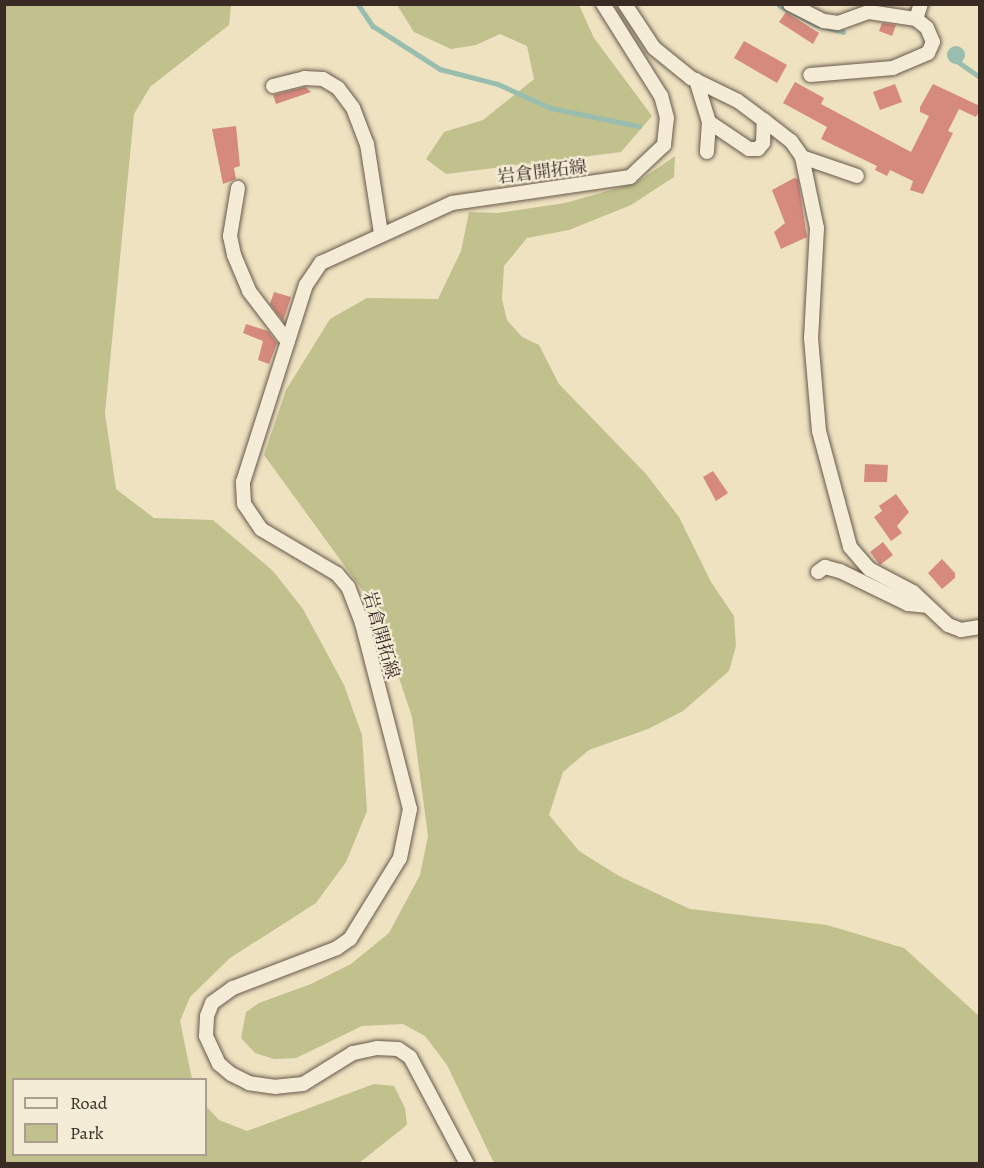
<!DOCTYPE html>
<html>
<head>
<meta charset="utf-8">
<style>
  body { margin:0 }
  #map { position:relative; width:984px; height:1168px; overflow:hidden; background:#eee2c0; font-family:Alegreya,"Noto Serif JP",serif }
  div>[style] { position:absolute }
  .green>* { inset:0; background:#c0c18d }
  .water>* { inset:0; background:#99beb0 }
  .round { border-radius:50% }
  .stream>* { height:4.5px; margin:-2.25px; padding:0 2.25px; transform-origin:2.25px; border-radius:2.25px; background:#99beb0 }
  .building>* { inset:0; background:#d68a7d }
  .roads { filter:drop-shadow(0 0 2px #67584b) drop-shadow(0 0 2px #67584b) }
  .minor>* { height:14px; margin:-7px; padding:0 7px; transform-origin:7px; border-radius:7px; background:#f4ecd6 }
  span { translate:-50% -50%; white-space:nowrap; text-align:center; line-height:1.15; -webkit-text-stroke:4.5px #f4ecd6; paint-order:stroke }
  .street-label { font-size:18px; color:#3a2a24 }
  .frame { position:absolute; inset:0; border:6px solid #3a2a24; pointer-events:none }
  .legend { position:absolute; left:12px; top:1078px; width:195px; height:78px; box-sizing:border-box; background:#f4ecd6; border:2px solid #aa9e8f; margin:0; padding:8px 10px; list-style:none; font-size:18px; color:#3a2a24 }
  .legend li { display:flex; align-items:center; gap:12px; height:30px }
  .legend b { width:30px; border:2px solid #aa9e8f }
</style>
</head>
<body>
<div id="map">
  <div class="green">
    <div style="clip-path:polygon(5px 4px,231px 5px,229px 25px,150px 87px,134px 114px,105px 413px,116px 489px,154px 518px,213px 520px,273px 571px,303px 609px,344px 685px,362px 735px,367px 811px,346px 862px,316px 903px,230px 958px,190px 997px,180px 1021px,192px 1079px,14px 1080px,14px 1154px,206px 1154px,206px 1106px,219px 1120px,247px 1131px,374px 1084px,394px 1086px,405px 1108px,407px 1125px,359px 1163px,5px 1163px)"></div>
    <div style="clip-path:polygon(397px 5px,579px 5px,594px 38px,652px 116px,621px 152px,446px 174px,426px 159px,444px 132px,483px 120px,534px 79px,527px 46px,500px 34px,476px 45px,451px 49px,414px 32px)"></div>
    <div style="clip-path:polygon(675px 156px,674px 177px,631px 205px,569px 230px,527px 238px,504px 266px,502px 299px,507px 320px,522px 337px,539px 345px,559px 384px,646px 474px,679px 517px,711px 582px,734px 616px,736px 646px,729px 671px,683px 711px,648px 729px,589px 750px,563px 772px,549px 815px,579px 851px,619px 876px,690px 909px,827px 925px,904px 948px,979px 1016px,979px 1163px,494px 1163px,447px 1065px,425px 1036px,403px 1024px,362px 1026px,296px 1058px,274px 1059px,255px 1053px,241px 1038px,246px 1012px,259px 1003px,311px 984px,351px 964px,389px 933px,420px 875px,428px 836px,412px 717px,376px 609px,264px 455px,286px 390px,330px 319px,367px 298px,438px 299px,461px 251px,469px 212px,498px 213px,565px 203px,636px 183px)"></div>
  </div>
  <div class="water">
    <div class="round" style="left:947px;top:46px;width:18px;height:18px"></div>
  </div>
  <div class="stream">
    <div style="left:358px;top:4px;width:27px;rotate:56deg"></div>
    <div style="left:373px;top:26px;width:80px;rotate:32.7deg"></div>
    <div style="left:440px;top:69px;width:60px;rotate:14.5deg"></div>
    <div style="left:498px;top:84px;width:58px;rotate:24.4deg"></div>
    <div style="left:551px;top:108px;width:90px;rotate:11.6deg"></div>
    <div style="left:779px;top:5px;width:40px;rotate:28deg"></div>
    <div style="left:814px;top:24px;width:30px;rotate:15deg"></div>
    <div style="left:957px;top:61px;width:28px;rotate:35deg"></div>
  </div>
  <div class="building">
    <div style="clip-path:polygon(786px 12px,819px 33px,813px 44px,779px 22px)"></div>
    <div style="clip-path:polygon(882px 23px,896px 25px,892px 36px,879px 31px)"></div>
    <div style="clip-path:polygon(744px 41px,787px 65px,777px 83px,734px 58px)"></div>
    <div style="clip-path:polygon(795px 82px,824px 98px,821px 104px,911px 152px,929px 116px,920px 112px,920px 107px,933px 84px,980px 106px,980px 110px,976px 117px,959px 109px,948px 131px,953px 133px,923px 194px,910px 190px,913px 181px,890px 170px,887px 176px,875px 170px,877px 166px,821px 139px,827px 127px,783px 103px)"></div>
    <div style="clip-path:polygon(895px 84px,902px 102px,880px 110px,873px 92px)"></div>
    <div style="clip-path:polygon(305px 87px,311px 92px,276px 104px,273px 95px)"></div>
    <div style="clip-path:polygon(236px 126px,240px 166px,234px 168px,236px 179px,223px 184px,212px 129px)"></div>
    <div style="clip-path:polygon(794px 178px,798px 179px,807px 237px,781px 249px,774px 232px,785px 223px,772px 190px)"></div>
    <div style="clip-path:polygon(274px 292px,291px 297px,283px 321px,270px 304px)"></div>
    <div style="clip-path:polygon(246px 324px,268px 331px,277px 343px,269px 364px,258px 360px,263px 341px,243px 333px)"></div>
    <div style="clip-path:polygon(865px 464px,888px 465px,887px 482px,864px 482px)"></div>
    <div style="clip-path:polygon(713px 471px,728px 493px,716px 501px,703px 477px)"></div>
    <div style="clip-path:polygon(896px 494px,909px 512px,897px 526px,902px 533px,891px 541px,874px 517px,882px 511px,879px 506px)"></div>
    <div style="clip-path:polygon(883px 542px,893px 555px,880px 565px,870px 552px)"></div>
    <div style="clip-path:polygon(942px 559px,955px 573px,955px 578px,942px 589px,928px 573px)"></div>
  </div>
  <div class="roads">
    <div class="minor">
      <div style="left:625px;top:4px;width:53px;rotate:56.6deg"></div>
      <div style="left:654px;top:48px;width:48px;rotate:39deg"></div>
      <div style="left:691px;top:78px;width:52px;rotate:26.1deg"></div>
      <div style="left:738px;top:101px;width:34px;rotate:37deg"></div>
      <div style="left:765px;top:121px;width:33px;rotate:38deg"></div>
      <div style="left:791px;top:141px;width:19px;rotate:55deg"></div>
      <div style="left:802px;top:157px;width:73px;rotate:78.1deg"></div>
      <div style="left:817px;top:228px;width:110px;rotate:93.1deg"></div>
      <div style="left:811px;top:338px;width:93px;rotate:85.1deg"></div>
      <div style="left:819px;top:431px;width:120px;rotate:75deg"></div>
      <div style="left:850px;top:547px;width:29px;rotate:49deg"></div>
      <div style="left:869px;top:569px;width:50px;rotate:27.6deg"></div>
      <div style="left:913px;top:592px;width:48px;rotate:43.3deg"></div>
      <div style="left:948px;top:625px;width:14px;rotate:21deg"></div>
      <div style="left:961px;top:630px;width:19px;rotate:-9deg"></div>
      <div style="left:790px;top:4px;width:38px;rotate:27deg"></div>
      <div style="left:824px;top:21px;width:14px;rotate:8deg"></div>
      <div style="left:838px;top:23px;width:33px;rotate:-20deg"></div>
      <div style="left:869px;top:12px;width:48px;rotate:8.5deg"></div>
      <div style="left:916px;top:19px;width:14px;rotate:39deg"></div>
      <div style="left:927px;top:28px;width:15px;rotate:67deg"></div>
      <div style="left:933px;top:42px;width:12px;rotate:114deg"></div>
      <div style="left:928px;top:53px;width:38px;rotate:157deg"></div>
      <div style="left:893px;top:68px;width:83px;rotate:175.2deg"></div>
      <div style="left:916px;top:19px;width:16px;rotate:-72deg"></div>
      <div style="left:696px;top:80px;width:44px;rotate:72.8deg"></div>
      <div style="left:709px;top:122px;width:30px;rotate:94deg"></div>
      <div style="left:273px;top:86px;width:32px;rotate:-14deg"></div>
      <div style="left:304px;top:78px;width:19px;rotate:3deg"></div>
      <div style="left:323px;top:79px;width:17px;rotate:31deg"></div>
      <div style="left:338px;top:88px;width:25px;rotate:53deg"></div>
      <div style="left:353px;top:108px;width:39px;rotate:69deg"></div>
      <div style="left:367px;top:144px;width:90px;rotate:81.1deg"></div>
      <div style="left:709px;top:122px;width:48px;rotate:34deg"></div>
      <div style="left:749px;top:149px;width:9px"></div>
      <div style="left:758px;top:149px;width:8px;rotate:-50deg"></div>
      <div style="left:763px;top:143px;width:23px;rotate:-88deg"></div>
      <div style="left:802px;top:157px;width:58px;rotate:19.1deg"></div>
      <div style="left:238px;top:188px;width:49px;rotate:99.5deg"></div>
      <div style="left:230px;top:236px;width:19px;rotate:78deg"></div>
      <div style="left:234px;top:255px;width:39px;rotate:67deg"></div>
      <div style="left:249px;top:291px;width:64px;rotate:52.6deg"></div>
      <div style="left:818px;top:572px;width:9px;rotate:-36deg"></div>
      <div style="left:825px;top:567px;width:16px;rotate:15deg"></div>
      <div style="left:840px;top:571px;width:76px;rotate:25.9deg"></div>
      <div style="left:908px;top:604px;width:18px;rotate:6deg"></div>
      <div style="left:467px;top:1164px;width:121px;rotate:-118deg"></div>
      <div style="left:410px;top:1057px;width:14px;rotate:-146deg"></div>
      <div style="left:398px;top:1049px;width:21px;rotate:-177deg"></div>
      <div style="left:377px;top:1048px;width:25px;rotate:168deg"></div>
      <div style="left:353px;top:1053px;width:59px;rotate:148.2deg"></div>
      <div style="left:303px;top:1084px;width:27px;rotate:174deg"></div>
      <div style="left:276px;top:1087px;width:27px;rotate:-172deg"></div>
      <div style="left:249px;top:1083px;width:20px;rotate:-153deg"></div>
      <div style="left:231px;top:1074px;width:16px;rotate:-140deg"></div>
      <div style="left:219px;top:1064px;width:31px;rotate:-115deg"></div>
      <div style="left:206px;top:1036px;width:20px;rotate:-87deg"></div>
      <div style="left:207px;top:1016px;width:14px;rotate:-69deg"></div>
      <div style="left:212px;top:1003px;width:26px;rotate:-36deg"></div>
      <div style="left:233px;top:988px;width:111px;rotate:-21deg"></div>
      <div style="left:337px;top:948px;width:16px;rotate:-35deg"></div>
      <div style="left:350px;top:939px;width:95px;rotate:-58.3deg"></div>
      <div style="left:400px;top:858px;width:50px;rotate:-78.5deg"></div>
      <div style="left:410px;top:809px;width:192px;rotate:-104.5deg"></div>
      <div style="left:362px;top:623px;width:39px;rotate:-111deg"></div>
      <div style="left:348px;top:587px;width:17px;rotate:-130deg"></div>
      <div style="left:337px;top:574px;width:88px;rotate:-149.4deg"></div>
      <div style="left:261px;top:529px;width:30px;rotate:-124deg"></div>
      <div style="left:244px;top:504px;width:22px;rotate:-93deg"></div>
      <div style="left:243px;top:482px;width:207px;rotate:-72.3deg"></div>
      <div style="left:306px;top:285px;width:27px;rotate:-56deg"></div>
      <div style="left:321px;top:263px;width:144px;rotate:-24.6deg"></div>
      <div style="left:452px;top:203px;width:180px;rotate:-8.3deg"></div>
      <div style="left:630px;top:177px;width:47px;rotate:-43.3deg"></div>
      <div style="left:664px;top:145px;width:27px;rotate:-84deg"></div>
      <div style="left:667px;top:118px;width:23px;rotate:-105deg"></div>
      <div style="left:661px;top:96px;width:109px;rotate:-122.2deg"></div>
    </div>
  </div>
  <div class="street-label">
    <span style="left:542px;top:172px;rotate:-7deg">岩倉開拓線</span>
    <span style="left:381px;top:635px;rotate:74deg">岩倉開拓線</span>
  </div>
  <div class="frame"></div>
  <ul class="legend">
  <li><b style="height:8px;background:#f4ecd6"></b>Road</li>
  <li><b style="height:16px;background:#c0c18d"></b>Park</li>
  </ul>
</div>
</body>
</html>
